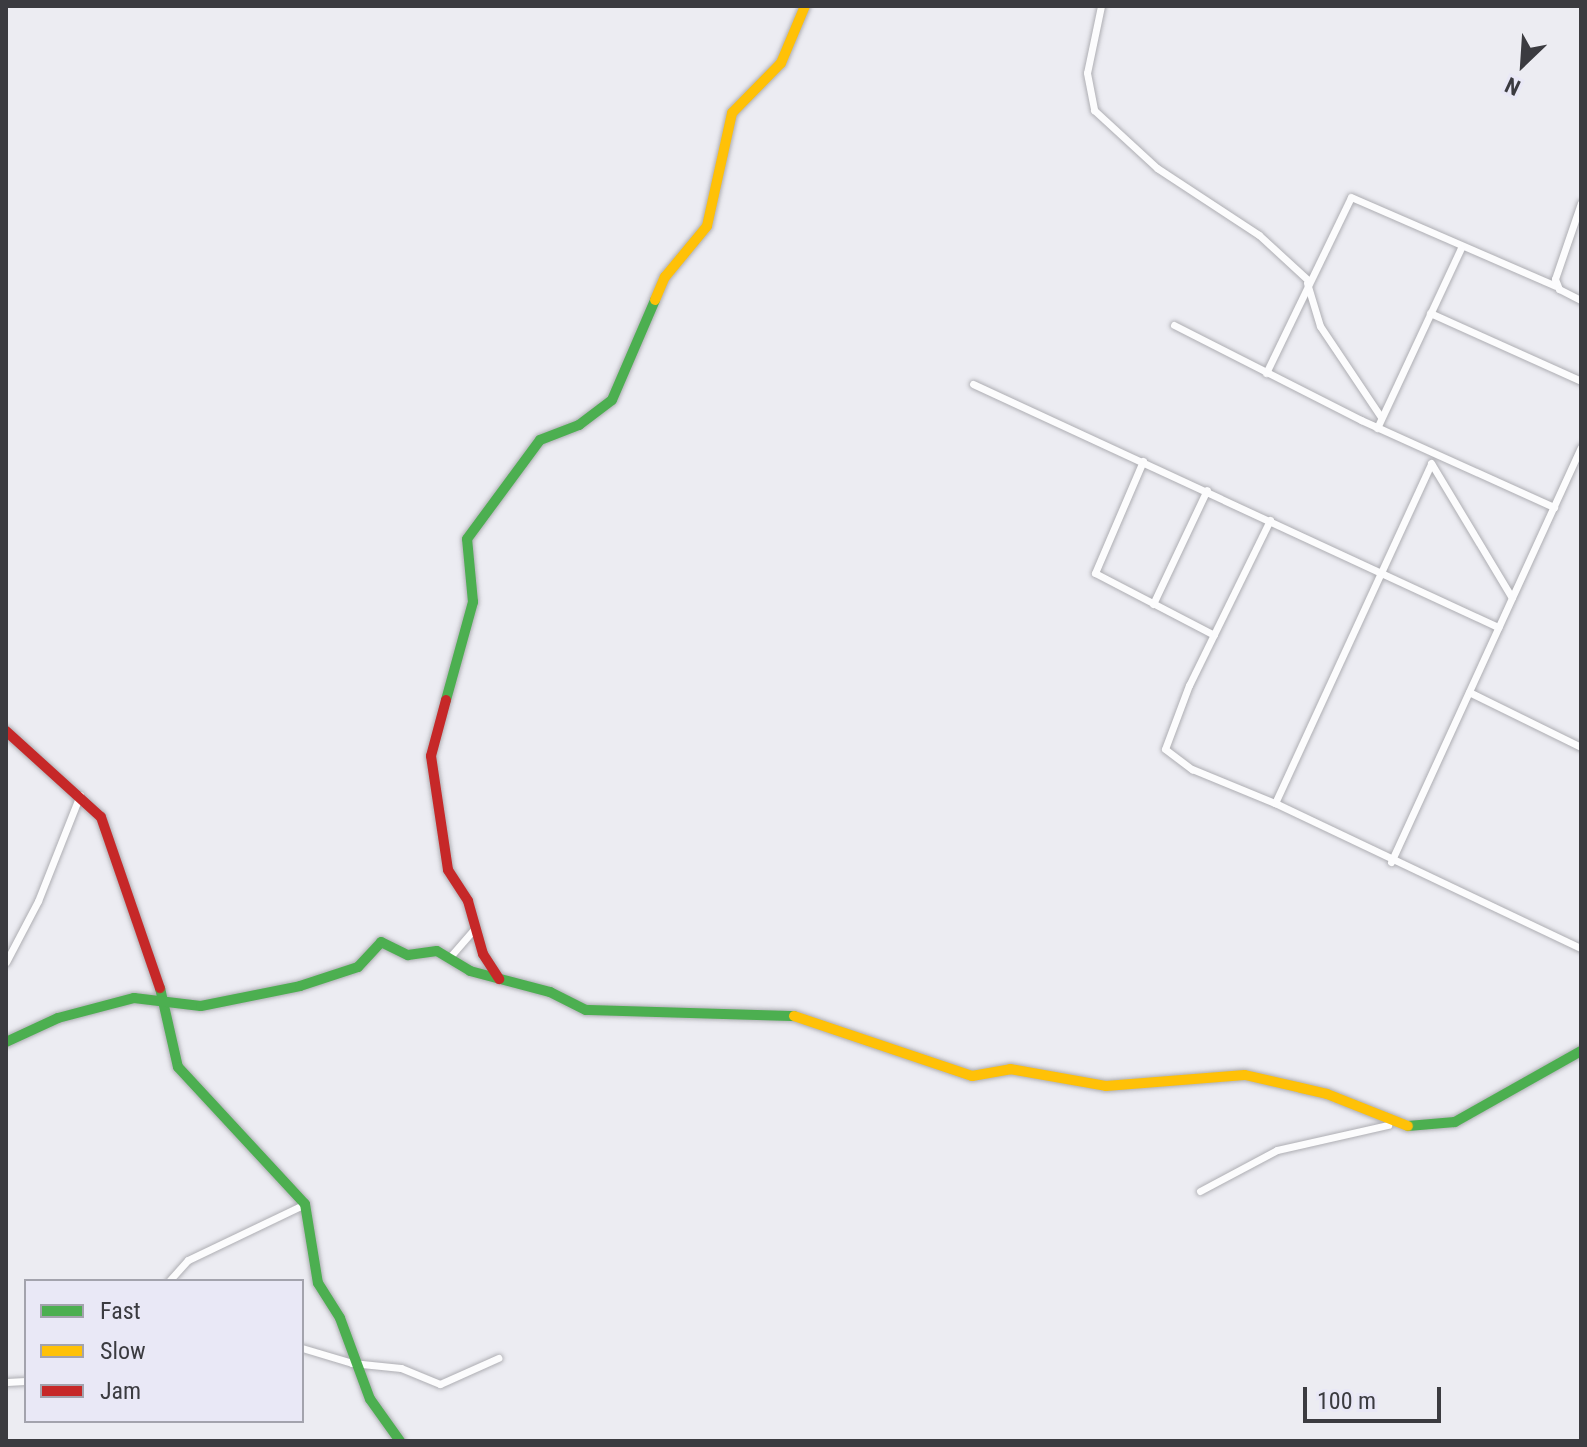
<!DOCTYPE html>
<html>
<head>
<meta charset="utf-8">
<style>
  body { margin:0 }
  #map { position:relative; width:1587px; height:1447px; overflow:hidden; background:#ececf2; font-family:"Roboto Condensed",sans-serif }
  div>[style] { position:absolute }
  .roads { filter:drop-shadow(0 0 2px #aeaeb3) drop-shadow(0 0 2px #aeaeb3) }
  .street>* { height:7px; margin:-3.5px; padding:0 3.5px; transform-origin:3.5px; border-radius:3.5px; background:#fcfcfd }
  .fast>* { height:10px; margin:-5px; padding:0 5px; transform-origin:5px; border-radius:5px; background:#4caf50 }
  .slow>* { height:10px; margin:-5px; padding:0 5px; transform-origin:5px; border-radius:5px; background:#ffc107 }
  .jam>* { height:10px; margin:-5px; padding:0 5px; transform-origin:5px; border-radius:5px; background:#c62828 }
  span { translate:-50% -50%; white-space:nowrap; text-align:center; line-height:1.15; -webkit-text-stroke:7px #e9e8f6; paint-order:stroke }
  .frame { position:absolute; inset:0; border:8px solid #3b3b40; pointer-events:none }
  .legend { position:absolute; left:24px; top:1279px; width:280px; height:144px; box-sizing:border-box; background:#e9e8f6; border:2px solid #a3a3ad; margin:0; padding:10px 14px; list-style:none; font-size:24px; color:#3b3b40 }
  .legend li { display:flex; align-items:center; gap:16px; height:40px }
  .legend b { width:40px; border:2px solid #a3a3ad }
  .north { position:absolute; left:1483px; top:24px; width:80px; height:80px; -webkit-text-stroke:6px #e9e8f6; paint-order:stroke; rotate:205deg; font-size:22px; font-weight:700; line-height:32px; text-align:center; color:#3b3b40 }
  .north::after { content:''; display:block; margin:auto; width:28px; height:36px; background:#3b3b40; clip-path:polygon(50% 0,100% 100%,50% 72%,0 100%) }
  .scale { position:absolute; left:1303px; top:1387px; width:138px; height:36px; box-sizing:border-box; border:4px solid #3b3b40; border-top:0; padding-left:10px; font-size:24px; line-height:28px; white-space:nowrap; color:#3b3b40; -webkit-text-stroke:6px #e9e8f6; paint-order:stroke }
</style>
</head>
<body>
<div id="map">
  <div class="roads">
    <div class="street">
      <div style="left:1101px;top:6px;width:68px;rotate:101.8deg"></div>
      <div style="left:1087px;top:73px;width:38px;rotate:79deg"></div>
      <div style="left:1094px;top:110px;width:86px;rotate:42.6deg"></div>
      <div style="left:1157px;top:168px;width:122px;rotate:33.3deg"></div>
      <div style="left:1259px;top:235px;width:67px;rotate:42.6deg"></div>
      <div style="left:1581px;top:203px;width:80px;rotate:108.9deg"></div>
      <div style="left:1555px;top:279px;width:11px;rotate:68deg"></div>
      <div style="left:1559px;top:289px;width:25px;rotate:27deg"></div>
      <div style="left:1307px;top:283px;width:45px;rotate:73.2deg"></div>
      <div style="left:1320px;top:326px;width:110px;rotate:56.2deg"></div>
      <div style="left:1430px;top:313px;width:166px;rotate:24.2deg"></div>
      <div style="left:1174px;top:325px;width:210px;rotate:26.9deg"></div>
      <div style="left:1361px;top:420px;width:212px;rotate:24.3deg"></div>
      <div style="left:1266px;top:373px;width:195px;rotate:-64.2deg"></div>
      <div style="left:1351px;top:197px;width:223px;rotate:23.5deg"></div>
      <div style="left:973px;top:384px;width:579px;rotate:24.84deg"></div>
      <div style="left:1377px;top:428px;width:199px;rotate:-65deg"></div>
      <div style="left:1143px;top:461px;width:122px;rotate:113.2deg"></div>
      <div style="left:1095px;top:573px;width:134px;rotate:27.5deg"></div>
      <div style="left:1431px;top:463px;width:157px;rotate:59deg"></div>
      <div style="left:1431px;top:464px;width:373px;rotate:114.7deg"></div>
      <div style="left:1275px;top:803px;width:339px;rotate:25.4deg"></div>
      <div style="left:1270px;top:520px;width:184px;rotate:116.1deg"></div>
      <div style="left:1189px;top:685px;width:68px;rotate:110.6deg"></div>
      <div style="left:1165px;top:749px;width:34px;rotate:37deg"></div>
      <div style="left:1192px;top:769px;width:90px;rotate:22.3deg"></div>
      <div style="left:1153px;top:604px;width:126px;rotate:-64.7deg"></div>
      <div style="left:1469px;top:692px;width:125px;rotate:26.2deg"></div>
      <div style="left:1391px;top:862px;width:456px;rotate:-65.4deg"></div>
      <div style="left:449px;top:958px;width:40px;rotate:-49deg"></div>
      <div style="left:6px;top:962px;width:69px;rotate:-62.3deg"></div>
      <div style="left:38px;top:901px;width:114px;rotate:-68.4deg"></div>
      <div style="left:1200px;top:1191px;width:87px;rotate:-28deg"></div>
      <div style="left:1277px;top:1150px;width:114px;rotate:-12.7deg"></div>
      <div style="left:169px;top:1281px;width:28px;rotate:-48deg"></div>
      <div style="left:188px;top:1260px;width:130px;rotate:-25.6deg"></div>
      <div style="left:302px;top:1348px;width:52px;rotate:16.7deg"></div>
      <div style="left:352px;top:1363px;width:49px;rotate:5.8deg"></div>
      <div style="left:401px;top:1368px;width:42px;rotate:22.3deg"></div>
      <div style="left:440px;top:1384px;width:64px;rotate:-24.1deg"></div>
      <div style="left:6px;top:1382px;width:20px;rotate:-3deg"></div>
    </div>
    <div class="fast">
      <div style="left:446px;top:700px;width:102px;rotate:-74.6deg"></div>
      <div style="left:473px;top:602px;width:63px;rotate:-95.4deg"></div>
      <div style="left:467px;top:539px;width:123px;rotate:-53.6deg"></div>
      <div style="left:540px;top:440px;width:42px;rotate:-21deg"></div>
      <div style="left:579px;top:425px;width:41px;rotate:-37.1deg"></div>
      <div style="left:612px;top:400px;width:109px;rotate:-66.7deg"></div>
      <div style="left:160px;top:988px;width:81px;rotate:77.2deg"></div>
      <div style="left:178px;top:1067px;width:187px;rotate:47.2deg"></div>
      <div style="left:305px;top:1204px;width:80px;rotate:80.7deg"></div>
      <div style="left:318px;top:1283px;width:41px;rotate:57.8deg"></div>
      <div style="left:340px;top:1318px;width:86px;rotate:69.7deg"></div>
      <div style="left:370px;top:1399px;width:52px;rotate:54.5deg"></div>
      <div style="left:6px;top:1042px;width:57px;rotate:-24.8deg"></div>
      <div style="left:58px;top:1018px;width:79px;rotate:-14.7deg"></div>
      <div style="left:134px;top:998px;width:67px;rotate:6.8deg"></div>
      <div style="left:201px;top:1006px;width:101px;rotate:-11.4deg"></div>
      <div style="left:300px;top:986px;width:61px;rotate:-18.1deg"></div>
      <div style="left:358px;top:967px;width:34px;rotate:-47deg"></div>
      <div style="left:381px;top:942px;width:30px;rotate:26deg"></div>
      <div style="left:408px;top:955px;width:29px;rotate:-8deg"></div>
      <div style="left:437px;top:951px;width:39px;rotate:31deg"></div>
      <div style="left:470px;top:971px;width:83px;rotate:14.7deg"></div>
      <div style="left:550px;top:992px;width:40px;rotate:26.6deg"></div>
      <div style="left:586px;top:1010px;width:208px;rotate:1.7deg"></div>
      <div style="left:1408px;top:1126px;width:47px;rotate:-4.9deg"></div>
      <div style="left:1455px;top:1122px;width:145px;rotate:-29.4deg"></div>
    </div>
    <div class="slow">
      <div style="left:655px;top:300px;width:25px;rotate:-67deg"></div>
      <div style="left:665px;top:277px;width:66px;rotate:-50.5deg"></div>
      <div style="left:707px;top:226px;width:116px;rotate:-77.5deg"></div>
      <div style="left:732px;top:113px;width:70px;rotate:-45.6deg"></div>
      <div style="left:781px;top:63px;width:62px;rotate:-67.2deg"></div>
      <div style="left:794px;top:1016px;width:188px;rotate:18.6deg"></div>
      <div style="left:972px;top:1076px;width:39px;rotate:-10deg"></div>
      <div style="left:1010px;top:1069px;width:97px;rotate:10deg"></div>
      <div style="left:1106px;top:1086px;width:139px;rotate:-4.5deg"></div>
      <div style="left:1245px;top:1075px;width:84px;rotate:13deg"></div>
      <div style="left:1327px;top:1094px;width:87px;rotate:21.6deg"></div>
    </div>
    <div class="jam">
      <div style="left:446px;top:700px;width:58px;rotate:105deg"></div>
      <div style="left:431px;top:756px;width:115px;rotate:81.5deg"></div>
      <div style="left:448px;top:870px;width:37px;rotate:57deg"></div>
      <div style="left:468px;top:901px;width:55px;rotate:74.2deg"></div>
      <div style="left:483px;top:954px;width:30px;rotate:57deg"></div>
      <div style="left:6px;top:731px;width:128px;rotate:42.2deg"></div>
      <div style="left:101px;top:817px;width:181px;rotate:71deg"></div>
    </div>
  </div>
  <div class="frame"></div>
  <ul class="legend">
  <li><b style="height:10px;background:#4caf50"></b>Fast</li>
  <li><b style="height:10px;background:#ffc107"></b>Slow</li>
  <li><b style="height:10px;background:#c62828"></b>Jam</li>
  </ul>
  <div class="north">N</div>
  <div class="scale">100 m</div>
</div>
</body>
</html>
